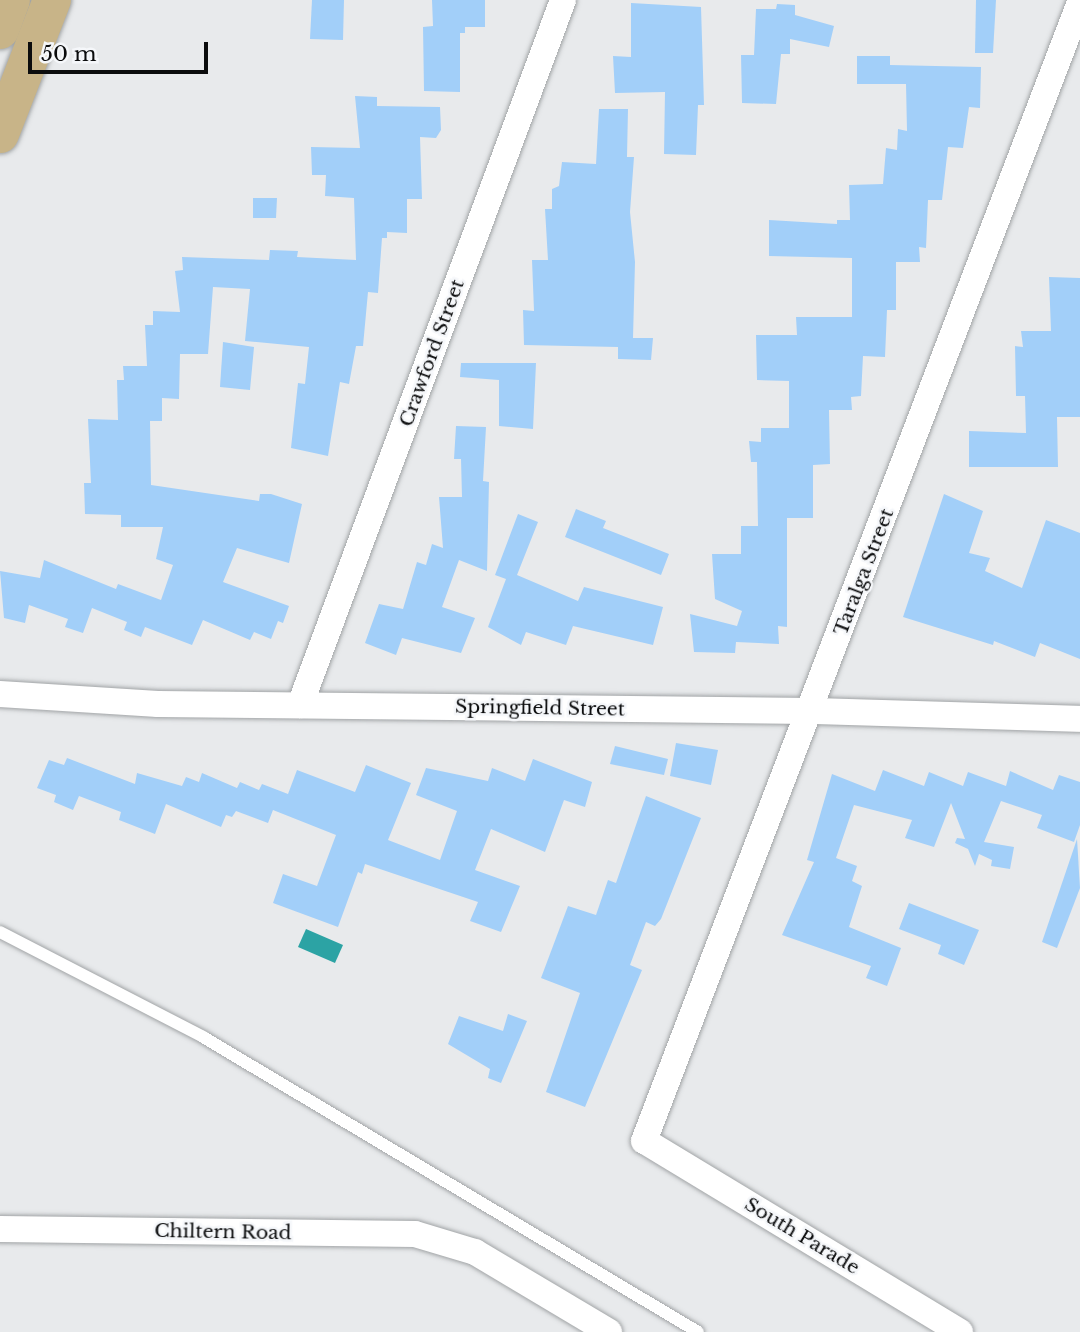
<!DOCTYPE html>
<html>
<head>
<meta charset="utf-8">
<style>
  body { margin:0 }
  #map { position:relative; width:1080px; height:1332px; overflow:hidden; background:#e8eaec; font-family:"Libre Baskerville",serif }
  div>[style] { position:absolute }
  .water>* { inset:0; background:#2ca3a4 }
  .building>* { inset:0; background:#a2cff9 }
  .roads { filter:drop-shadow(0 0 2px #a1a4a6) drop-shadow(0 0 2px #a1a4a6) }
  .lane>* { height:12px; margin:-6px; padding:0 6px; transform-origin:6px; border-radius:6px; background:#fff }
  .street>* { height:26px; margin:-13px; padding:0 13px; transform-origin:13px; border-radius:13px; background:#fff }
  .primary>* { height:38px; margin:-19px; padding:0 19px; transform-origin:19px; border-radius:19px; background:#c8b488 }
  span { translate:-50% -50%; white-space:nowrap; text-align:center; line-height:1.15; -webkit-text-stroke:5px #f5f7fa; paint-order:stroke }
  .street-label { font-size:19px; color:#0b0c0d }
  .scale { position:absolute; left:28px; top:42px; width:180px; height:32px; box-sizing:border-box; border:4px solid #0b0c0d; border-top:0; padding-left:9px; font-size:21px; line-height:24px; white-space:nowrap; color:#0b0c0d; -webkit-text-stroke:5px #f5f7fa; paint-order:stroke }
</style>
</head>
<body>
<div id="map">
  <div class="water">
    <div style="clip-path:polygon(306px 929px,343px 945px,335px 963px,298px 947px)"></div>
  </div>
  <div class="building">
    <div style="clip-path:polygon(312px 0,344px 0,343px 40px,310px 39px)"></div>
    <div style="clip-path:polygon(432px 0,485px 0,485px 27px,465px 27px,465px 33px,460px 33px,460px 92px,424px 91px,423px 27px,433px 26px)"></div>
    <div style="clip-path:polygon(976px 0,996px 0,993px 53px,975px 53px)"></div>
    <div style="clip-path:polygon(631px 3px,701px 7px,704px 105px,698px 105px,696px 155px,664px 154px,665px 92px,615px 93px,613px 56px,631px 57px)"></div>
    <div style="clip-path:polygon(777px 4px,795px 5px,795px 15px,834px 26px,829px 47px,790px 39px,790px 54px,781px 54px,776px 104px,742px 103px,741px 55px,754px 55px,756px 9px,776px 9px)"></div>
    <div style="clip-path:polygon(857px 56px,890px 56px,890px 65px,981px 67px,980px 108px,969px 107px,963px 148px,948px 147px,942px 200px,928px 200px,926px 248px,919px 247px,920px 262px,896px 262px,896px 310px,887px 310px,885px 357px,863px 356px,861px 396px,851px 397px,852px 410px,829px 410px,830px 464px,813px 465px,813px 518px,787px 518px,787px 627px,778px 626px,779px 644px,736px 642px,735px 653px,694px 652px,690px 614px,737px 626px,742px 611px,715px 599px,712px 554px,741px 554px,741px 526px,758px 526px,757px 462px,751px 462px,749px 441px,761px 442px,761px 428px,789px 428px,789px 381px,757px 380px,756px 335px,797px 335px,796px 317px,852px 317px,852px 258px,769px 256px,769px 220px,837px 224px,837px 220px,850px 220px,849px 185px,883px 184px,886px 148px,897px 150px,898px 129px,907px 131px,906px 84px,857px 84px)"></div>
    <div style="clip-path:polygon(355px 96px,377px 97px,377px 106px,440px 107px,441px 130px,436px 138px,420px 137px,422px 199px,407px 199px,407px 233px,387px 232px,387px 238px,382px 238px,378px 293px,368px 292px,363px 346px,356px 346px,349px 384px,340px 382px,328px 456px,291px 448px,298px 383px,305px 384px,309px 347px,245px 341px,250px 289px,213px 287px,208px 354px,180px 354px,179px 399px,162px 398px,162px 421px,150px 421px,151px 485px,259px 501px,260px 494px,271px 494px,302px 504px,289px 563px,237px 548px,223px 582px,289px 606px,283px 623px,278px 621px,271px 639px,254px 632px,250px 640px,203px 620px,192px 645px,145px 627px,141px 637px,124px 630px,127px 622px,92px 608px,83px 633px,65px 627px,68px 619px,29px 605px,25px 623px,4px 618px,0 571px,40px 578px,44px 560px,116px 589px,118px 584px,161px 600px,173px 565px,156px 559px,163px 527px,121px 527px,121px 515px,85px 514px,84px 483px,91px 483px,88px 419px,118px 420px,117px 380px,124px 380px,123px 366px,147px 366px,145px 325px,153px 325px,153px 311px,180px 312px,175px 271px,183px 270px,182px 257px,269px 260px,270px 250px,298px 251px,297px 257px,356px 260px,354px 198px,325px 196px,326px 175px,312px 175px,311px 147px,360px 148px)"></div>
    <div style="clip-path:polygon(599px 109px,628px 109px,627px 157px,634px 157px,630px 212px,635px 262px,633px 338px,653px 338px,651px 360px,618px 359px,618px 347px,524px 345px,523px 310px,534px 311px,532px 260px,548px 260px,545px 209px,552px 209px,552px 189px,559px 186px,562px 162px,596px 164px)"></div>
    <div style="clip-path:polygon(253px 198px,277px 198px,276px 218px,253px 218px)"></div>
    <div style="clip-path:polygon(1049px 277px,1080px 278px,1080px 417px,1057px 417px,1058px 467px,969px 467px,969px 431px,1026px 433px,1025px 396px,1016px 396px,1015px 346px,1023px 347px,1021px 331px,1051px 331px)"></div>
    <div style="clip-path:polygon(223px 342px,254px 347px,250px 390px,220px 387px)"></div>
    <div style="clip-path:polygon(461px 363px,536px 363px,533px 429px,499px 426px,499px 380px,460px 377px)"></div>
    <div style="clip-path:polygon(456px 426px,486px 427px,483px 481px,489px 482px,487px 571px,459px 560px,442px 607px,475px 618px,461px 653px,402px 638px,396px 655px,365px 643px,379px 604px,403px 609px,417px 562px,426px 565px,432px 544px,443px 548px,439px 497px,462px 497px,461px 459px,454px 459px)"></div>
    <div style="clip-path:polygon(944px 494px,983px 511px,969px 553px,990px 558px,985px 571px,1022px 588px,1046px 520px,1080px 533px,1080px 659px,1040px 643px,1035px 657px,994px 641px,993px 645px,903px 617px)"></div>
    <div style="clip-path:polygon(576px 509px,606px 521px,603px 528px,669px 554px,661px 575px,565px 537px)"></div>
    <div style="clip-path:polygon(518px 514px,538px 522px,517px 575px,578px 601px,584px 587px,663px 607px,653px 645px,573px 626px,566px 645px,526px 632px,521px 645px,488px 627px,506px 579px,495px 575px)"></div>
    <div style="clip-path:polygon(676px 743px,718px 750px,711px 785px,670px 776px)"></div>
    <div style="clip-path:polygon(615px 746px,668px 759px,664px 775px,610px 764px)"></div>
    <div style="clip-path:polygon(67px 758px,135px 784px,137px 773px,182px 786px,186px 777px,199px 782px,202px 773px,237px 788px,240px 782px,259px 790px,262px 784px,288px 794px,297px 770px,355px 792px,366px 765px,411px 783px,388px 840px,440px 860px,457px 811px,416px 795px,426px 768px,488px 781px,492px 768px,525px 781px,533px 759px,592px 782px,585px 807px,564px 800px,545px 852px,491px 829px,475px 870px,520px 886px,501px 932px,470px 921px,478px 902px,365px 864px,362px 874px,358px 872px,338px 927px,273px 903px,283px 874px,317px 886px,336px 835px,273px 810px,268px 823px,236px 811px,232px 817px,226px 815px,221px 827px,166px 804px,155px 834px,119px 820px,121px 812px,79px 796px,73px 810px,54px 802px,56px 795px,37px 788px,49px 760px,64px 765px)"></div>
    <div style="clip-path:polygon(883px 770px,924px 786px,929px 772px,963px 786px,968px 772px,1006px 786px,1010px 771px,1053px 790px,1059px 775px,1080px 782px,1080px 825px,1074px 842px,1037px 828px,1042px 815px,1001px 801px,984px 842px,1014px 847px,1010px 869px,991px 866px,992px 860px,979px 854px,975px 866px,968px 849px,955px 843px,957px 838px,965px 839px,951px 803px,934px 847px,905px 838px,912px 820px,854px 805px,836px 858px,857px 866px,852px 881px,862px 886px,849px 927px,901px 948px,887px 986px,866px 978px,871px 966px,782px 935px,814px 862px,807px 860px,832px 774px,875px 791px)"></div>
    <div style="clip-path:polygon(646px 796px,701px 818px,661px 919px,655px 926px,646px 922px,630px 965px,642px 970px,585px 1107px,546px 1092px,580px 993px,541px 978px,568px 906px,596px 915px,608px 880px,616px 883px)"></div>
    <div style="clip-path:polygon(1077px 839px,1080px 888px,1057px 948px,1042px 942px)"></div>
    <div style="clip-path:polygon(909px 903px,979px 930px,964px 965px,938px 954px,941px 945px,899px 929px)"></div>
    <div style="clip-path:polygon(508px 1014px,527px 1021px,501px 1083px,488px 1078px,490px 1069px,448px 1044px,459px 1016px,503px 1031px)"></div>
  </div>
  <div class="roads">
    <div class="lane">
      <div style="left:0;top:932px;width:229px;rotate:27.3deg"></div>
      <div style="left:203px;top:1037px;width:576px;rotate:30.79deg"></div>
    </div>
    <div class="street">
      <div style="left:0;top:694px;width:158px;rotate:3.6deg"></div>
      <div style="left:158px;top:704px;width:653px;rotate:0.61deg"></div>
      <div style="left:811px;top:711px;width:269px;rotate:1.7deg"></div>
      <div style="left:300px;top:705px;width:752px;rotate:-69.54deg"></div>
      <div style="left:0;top:1229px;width:415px;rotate:0.7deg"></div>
      <div style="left:415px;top:1234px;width:63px;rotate:16.7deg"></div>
      <div style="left:475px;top:1252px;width:156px;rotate:30.8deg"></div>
      <div style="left:960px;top:1332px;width:369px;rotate:-148.8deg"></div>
      <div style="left:644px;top:1141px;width:1220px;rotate:-69.05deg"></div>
    </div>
    <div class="primary">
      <div style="left:0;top:30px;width:32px;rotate:-70deg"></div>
      <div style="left:0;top:134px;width:144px;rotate:-68.8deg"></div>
    </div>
  </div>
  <div class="street-label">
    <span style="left:432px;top:353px;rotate:-70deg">Crawford Street</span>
    <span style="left:864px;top:572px;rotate:-69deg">Taralga Street</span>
    <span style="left:540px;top:708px;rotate:1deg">Springfield Street</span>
    <span style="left:223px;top:1232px;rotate:1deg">Chiltern Road</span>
    <span style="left:802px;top:1236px;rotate:31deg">South Parade</span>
  </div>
  <div class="scale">50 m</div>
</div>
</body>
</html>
